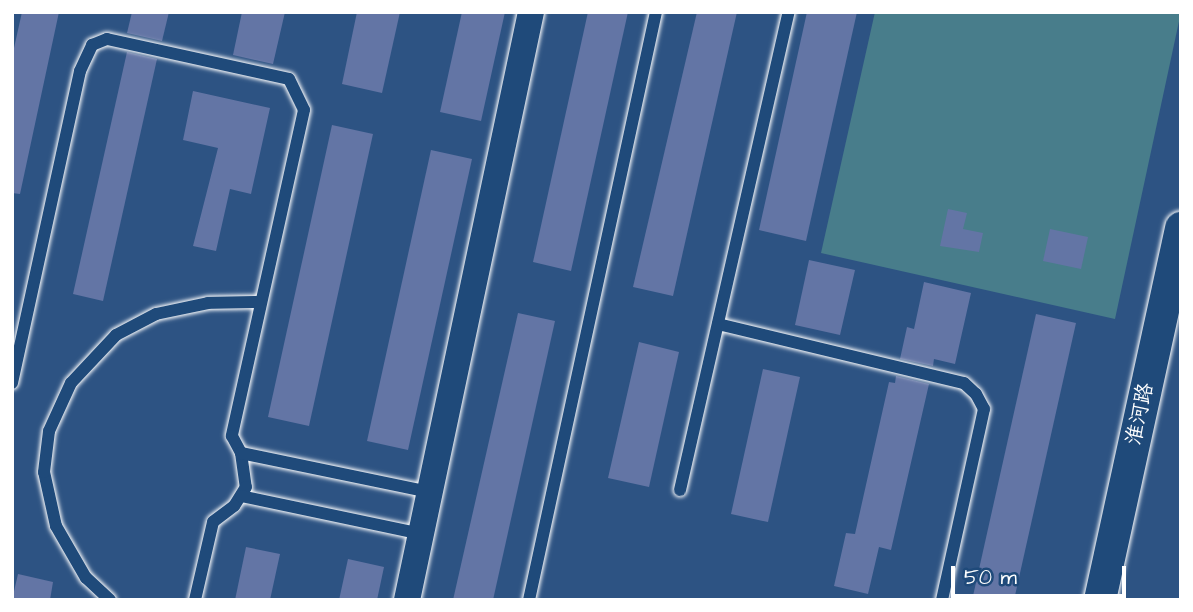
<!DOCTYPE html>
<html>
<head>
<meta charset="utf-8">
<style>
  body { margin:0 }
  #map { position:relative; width:1193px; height:612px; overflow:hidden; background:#2d5383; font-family:"Architects Daughter","LXGW WenKai TC",sans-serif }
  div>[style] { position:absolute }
  .green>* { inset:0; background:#487d8b }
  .building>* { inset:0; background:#6375a5 }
  .roads { filter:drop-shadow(0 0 2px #fff) drop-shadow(0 0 2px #fff) }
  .service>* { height:12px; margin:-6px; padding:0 6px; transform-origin:6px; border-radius:6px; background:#1f4a7a }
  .minor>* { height:26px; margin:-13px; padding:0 13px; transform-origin:13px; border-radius:13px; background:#1f4a7a }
  .tertiary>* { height:32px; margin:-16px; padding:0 16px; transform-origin:16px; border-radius:16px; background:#1f4a7a }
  span { translate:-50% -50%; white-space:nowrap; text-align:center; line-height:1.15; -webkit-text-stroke:7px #1f4a7a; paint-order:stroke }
  .street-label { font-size:21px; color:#fff }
  .frame { position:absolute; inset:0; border:14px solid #fff; pointer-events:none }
  .scale { position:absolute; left:951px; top:566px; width:175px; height:32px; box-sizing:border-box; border:4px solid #fff; border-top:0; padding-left:9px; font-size:21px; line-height:24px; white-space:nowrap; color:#fff; -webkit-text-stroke:5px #1f4a7a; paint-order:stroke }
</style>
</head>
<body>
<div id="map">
  <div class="green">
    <div style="clip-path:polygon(875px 12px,1181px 12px,1115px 319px,821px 253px)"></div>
  </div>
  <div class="building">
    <div style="clip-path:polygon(22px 12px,59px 12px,20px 194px,12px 193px,12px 57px)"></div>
    <div style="clip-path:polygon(132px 12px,169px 12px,162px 41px,127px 33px)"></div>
    <div style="clip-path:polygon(242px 12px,285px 12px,273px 64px,233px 55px)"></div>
    <div style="clip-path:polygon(357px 12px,400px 12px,382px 93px,342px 84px)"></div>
    <div style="clip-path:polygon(462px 12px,505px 12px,481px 121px,440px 112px)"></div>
    <div style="clip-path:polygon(588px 12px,628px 12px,571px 271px,533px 262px)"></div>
    <div style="clip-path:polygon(697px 12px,737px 12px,673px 296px,633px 287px)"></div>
    <div style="clip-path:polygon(807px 12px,857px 12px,806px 241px,759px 230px)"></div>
    <div style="clip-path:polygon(127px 52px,157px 59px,103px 301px,73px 294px)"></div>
    <div style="clip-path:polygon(193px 91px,270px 108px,251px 194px,230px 189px,216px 251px,193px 246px,218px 148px,183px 140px)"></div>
    <div style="clip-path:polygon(332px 125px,373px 134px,309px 426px,268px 417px)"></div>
    <div style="clip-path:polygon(431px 150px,472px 159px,408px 450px,367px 441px)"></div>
    <div style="clip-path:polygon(948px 209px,967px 213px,963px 229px,983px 233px,979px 252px,940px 246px)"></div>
    <div style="clip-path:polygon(1050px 229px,1088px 237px,1081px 269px,1043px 261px)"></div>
    <div style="clip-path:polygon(809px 260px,855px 270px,840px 335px,795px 325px)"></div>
    <div style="clip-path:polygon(924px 282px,971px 293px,955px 364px,934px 359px,933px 366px,900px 359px,907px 327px,914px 329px)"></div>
    <div style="clip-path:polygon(518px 313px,555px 321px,493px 600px,453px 600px)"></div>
    <div style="clip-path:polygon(1036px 314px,1076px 323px,1014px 600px,992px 600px,973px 596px)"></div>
    <div style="clip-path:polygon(639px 342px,679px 352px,649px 487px,608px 478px)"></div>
    <div style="clip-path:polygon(763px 369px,800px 377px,768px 522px,731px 514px)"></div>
    <div style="clip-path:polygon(896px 376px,929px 384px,891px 550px,879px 547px,868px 594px,834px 586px,846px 533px,855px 534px,889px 382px,895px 383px)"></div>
    <div style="clip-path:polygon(246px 547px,280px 554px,270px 600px,235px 600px)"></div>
    <div style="clip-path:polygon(348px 559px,384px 567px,377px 600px,339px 600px)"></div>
    <div style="clip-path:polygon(18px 574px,53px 582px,50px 600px,12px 600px)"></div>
  </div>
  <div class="roads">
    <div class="service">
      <div style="left:718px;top:324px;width:253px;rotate:13.5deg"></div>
      <div style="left:964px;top:383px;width:16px;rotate:43deg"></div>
      <div style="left:976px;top:394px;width:17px;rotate:62deg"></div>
      <div style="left:984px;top:409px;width:196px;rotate:102.4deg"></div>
      <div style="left:12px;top:383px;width:319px;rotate:-77.7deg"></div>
      <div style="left:80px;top:71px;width:29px;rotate:-65deg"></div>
      <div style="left:92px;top:45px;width:16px;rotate:-22deg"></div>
      <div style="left:107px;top:39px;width:186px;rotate:12.4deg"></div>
      <div style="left:289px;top:79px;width:34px;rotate:64deg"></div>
      <div style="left:304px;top:110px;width:334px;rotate:102.5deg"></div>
      <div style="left:232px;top:436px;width:19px;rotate:62deg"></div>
      <div style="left:241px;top:453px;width:34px;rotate:82deg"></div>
      <div style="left:246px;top:487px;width:22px;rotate:122deg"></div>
      <div style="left:234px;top:506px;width:26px;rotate:143deg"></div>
      <div style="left:213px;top:522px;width:80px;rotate:103deg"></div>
      <div style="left:241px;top:453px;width:193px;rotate:11.7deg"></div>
      <div style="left:680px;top:490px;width:490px;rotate:-77.2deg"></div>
      <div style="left:241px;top:496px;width:184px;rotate:11.9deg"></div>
      <div style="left:110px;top:600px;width:33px;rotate:-137deg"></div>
      <div style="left:86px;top:578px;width:60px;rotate:-120deg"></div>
      <div style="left:56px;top:526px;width:55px;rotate:-102.5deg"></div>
      <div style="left:44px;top:472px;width:41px;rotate:-83deg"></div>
      <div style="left:49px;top:431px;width:53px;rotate:-65.4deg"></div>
      <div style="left:71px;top:383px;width:66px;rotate:-46.8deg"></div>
      <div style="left:116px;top:335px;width:45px;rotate:-27.7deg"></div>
      <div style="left:156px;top:314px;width:53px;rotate:-11.9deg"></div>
      <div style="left:208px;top:303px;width:53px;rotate:-1.1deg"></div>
      <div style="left:529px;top:600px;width:602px;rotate:-77.81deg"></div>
    </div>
    <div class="minor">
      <div style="left:407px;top:600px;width:601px;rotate:-78.09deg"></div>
    </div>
    <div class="tertiary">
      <div style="left:1100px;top:600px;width:381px;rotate:-77.7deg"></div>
    </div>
  </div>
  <div class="street-label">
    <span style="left:1140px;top:414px;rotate:-78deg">淮河路</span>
  </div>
  <div class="frame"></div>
  <div class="scale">50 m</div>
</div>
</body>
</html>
